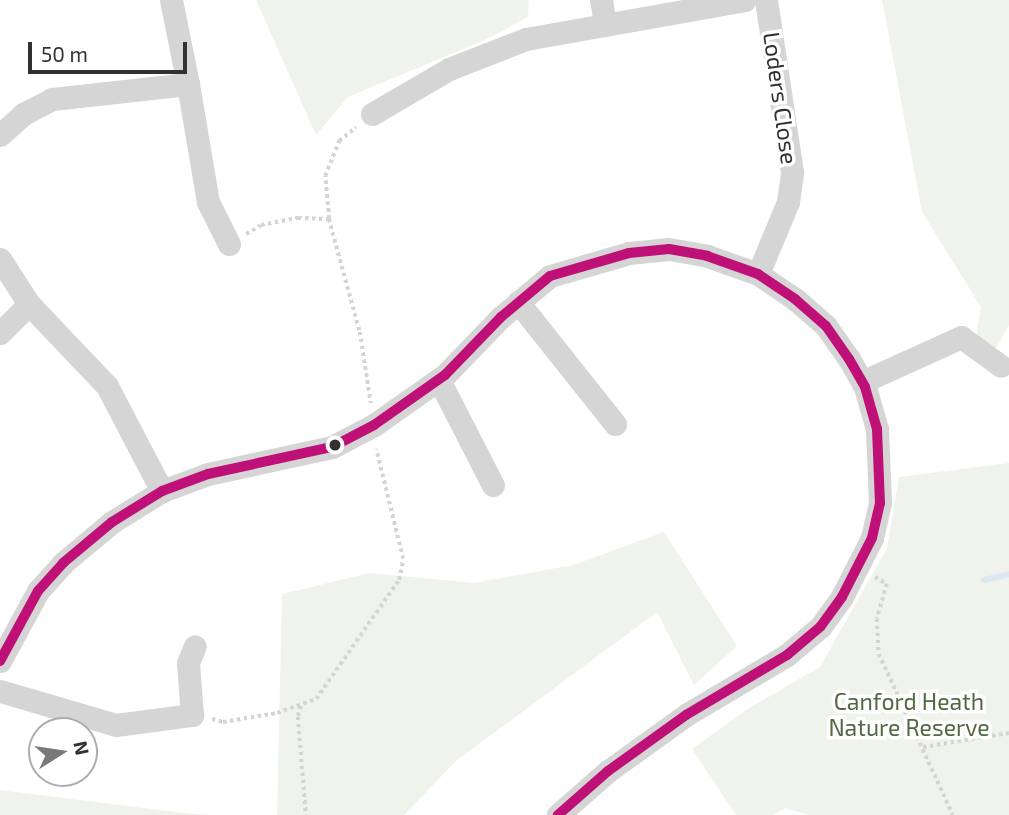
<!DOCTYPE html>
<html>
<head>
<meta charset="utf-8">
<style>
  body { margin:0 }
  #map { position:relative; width:1009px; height:815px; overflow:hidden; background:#fff; font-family:"Exo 2",sans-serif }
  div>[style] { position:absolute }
  .green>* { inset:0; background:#f0f3ec }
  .stream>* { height:6px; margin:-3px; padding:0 3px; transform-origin:3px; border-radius:3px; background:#dde7f0 }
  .path>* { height:3.5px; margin-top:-1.75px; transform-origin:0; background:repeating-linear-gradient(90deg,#d4d4d4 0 3.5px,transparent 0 7px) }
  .minor>* { height:23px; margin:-11.5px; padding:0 11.5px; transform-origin:11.5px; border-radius:11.5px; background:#d5d5d5 }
  .bus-1>* { height:10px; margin:-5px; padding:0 5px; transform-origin:5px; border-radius:5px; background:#be1076 }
  .dots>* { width:19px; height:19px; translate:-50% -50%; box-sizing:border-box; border:4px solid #fff; border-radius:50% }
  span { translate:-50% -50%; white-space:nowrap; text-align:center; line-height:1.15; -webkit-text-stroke:7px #fff; paint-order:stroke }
  .street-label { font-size:23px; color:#313131 }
  .park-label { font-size:23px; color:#516941 }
  .north { position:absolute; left:28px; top:717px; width:70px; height:70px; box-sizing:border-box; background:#fff; border:2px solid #adadad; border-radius:50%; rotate:78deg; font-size:19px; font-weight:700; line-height:28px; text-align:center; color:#313131 }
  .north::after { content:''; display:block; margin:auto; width:24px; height:32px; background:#797979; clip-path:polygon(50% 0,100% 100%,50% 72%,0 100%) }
  .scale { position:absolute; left:28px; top:42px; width:159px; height:32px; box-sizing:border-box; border:4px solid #313131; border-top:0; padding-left:9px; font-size:21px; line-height:24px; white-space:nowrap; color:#313131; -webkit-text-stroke:5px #fff; paint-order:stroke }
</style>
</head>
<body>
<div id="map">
  <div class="green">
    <div style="clip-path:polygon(256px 0,529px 0,528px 17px,487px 39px,348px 97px,316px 135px)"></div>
    <div style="clip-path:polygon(882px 0,1009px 0,1009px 325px,995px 350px,976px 337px,981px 307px,922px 212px)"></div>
    <div style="clip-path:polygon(1009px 463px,1009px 815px,809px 815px,786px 808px,772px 815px,736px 815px,692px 749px,746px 710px,820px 667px,887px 548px,899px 477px)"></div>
    <div style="clip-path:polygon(664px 532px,737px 646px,694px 685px,657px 612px,456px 761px,404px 815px,277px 815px,282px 594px,370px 573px,474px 583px,573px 565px)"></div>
    <div style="clip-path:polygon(0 790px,192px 814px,216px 815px,0 815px)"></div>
  </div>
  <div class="stream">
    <div style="left:984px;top:580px;width:26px;rotate:-13deg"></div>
  </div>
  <div class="path">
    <div style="left:329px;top:219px;width:43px;rotate:-95.3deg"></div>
    <div style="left:325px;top:176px;width:38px;rotate:-68deg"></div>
    <div style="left:339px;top:141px;width:22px;rotate:-39deg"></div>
    <div style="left:246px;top:234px;width:17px;rotate:-31deg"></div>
    <div style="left:261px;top:225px;width:38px;rotate:-11deg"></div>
    <div style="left:298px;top:218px;width:31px;rotate:2deg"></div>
    <div style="left:329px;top:219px;width:117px;rotate:74.7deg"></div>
    <div style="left:360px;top:332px;width:72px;rotate:81.2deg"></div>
    <div style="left:875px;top:577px;width:14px;rotate:30deg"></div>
    <div style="left:887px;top:584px;width:36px;rotate:106deg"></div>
    <div style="left:877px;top:619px;width:35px;rotate:87deg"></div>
    <div style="left:879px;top:654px;width:177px;rotate:65.3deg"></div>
    <div style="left:301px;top:706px;width:11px;rotate:105deg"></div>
    <div style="left:298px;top:717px;width:98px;rotate:85.3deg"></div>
    <div style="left:212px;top:719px;width:11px;rotate:15deg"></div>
    <div style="left:223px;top:722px;width:55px;rotate:-9.5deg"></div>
    <div style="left:277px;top:713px;width:41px;rotate:-19.7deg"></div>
    <div style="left:316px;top:699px;width:145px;rotate:-55.1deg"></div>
    <div style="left:399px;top:580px;width:21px;rotate:-79deg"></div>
    <div style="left:403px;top:559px;width:113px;rotate:-103.8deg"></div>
    <div style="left:923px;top:747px;width:87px;rotate:-9.2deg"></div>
  </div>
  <div class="minor">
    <div style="left:171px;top:0;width:86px;rotate:78.6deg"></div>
    <div style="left:601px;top:0;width:23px;rotate:80deg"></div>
    <div style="left:372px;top:114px;width:89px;rotate:-30.3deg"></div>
    <div style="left:449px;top:69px;width:83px;rotate:-21.3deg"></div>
    <div style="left:526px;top:39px;width:222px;rotate:-10.1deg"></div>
    <div style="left:0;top:135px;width:31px;rotate:-42deg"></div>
    <div style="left:23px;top:114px;width:33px;rotate:-27deg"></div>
    <div style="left:52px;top:99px;width:137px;rotate:-6.3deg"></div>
    <div style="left:188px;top:84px;width:120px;rotate:80.4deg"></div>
    <div style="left:208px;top:202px;width:47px;rotate:63.4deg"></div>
    <div style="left:0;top:259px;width:54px;rotate:57.2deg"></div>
    <div style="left:29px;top:304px;width:113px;rotate:46.4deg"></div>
    <div style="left:107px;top:386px;width:119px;rotate:62.4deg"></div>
    <div style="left:758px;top:274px;width:78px;rotate:-67.4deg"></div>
    <div style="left:788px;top:202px;width:30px;rotate:-82deg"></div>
    <div style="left:792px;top:172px;width:174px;rotate:-98.6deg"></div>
    <div style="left:518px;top:302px;width:156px;rotate:51.5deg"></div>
    <div style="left:0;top:333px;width:41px;rotate:-45deg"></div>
    <div style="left:439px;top:380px;width:118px;rotate:62.8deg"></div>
    <div style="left:862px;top:382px;width:109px;rotate:-24.4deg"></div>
    <div style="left:961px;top:337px;width:49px;rotate:35.9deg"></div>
    <div style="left:0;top:661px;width:80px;rotate:-61.5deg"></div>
    <div style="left:38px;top:591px;width:38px;rotate:-48deg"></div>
    <div style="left:63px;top:563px;width:64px;rotate:-39.9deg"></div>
    <div style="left:112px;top:522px;width:59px;rotate:-31.8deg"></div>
    <div style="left:162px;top:491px;width:49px;rotate:-20.3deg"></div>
    <div style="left:208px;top:474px;width:127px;rotate:-12.3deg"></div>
    <div style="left:332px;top:447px;width:47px;rotate:-27.6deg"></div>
    <div style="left:374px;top:425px;width:87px;rotate:-35.2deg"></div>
    <div style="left:445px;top:375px;width:81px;rotate:-46deg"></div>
    <div style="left:501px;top:317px;width:64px;rotate:-39.9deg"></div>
    <div style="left:550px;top:276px;width:82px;rotate:-16.2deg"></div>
    <div style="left:629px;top:253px;width:40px;rotate:-5.7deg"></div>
    <div style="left:669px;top:249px;width:39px;rotate:10deg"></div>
    <div style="left:707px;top:256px;width:54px;rotate:19.4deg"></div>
    <div style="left:758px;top:274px;width:45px;rotate:34deg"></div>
    <div style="left:795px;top:299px;width:41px;rotate:41.1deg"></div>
    <div style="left:826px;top:326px;width:40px;rotate:55.1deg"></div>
    <div style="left:849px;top:359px;width:32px;rotate:60deg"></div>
    <div style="left:865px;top:387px;width:44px;rotate:74.1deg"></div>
    <div style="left:877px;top:429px;width:74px;rotate:87.7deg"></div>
    <div style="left:880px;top:503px;width:36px;rotate:103deg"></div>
    <div style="left:872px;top:538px;width:66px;rotate:117deg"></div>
    <div style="left:842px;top:597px;width:37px;rotate:126deg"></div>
    <div style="left:820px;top:627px;width:43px;rotate:139.7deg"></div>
    <div style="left:787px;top:655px;width:117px;rotate:149.3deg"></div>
    <div style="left:686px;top:715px;width:96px;rotate:144.3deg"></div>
    <div style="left:608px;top:771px;width:67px;rotate:138.7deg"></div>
    <div style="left:0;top:691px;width:121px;rotate:16.3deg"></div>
    <div style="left:116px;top:725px;width:77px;rotate:-7.5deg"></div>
    <div style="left:192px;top:715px;width:52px;rotate:-94.4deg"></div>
    <div style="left:188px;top:663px;width:18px;rotate:-68deg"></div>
  </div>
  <div class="bus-1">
    <div style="left:0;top:661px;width:80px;rotate:-61.5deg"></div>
    <div style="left:38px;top:591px;width:38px;rotate:-48deg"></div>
    <div style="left:63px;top:563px;width:64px;rotate:-39.9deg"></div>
    <div style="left:112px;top:522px;width:59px;rotate:-31.8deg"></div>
    <div style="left:162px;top:491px;width:49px;rotate:-20.3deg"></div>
    <div style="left:208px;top:474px;width:127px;rotate:-12.3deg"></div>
    <div style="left:332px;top:447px;width:47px;rotate:-27.6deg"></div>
    <div style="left:374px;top:425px;width:87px;rotate:-35.2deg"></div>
    <div style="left:445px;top:375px;width:81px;rotate:-46deg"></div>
    <div style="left:501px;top:317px;width:64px;rotate:-39.9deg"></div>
    <div style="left:550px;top:276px;width:82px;rotate:-16.2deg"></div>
    <div style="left:629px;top:253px;width:40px;rotate:-5.7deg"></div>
    <div style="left:669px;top:249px;width:39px;rotate:10deg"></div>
    <div style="left:707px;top:256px;width:54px;rotate:19.4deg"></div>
    <div style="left:758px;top:274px;width:45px;rotate:34deg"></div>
    <div style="left:795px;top:299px;width:41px;rotate:41.1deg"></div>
    <div style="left:826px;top:326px;width:40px;rotate:55.1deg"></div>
    <div style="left:849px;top:359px;width:32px;rotate:60deg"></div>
    <div style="left:865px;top:387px;width:44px;rotate:74.1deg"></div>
    <div style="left:877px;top:429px;width:74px;rotate:87.7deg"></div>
    <div style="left:880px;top:503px;width:36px;rotate:103deg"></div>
    <div style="left:872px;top:538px;width:66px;rotate:117deg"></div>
    <div style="left:842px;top:597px;width:37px;rotate:126deg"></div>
    <div style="left:820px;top:627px;width:43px;rotate:139.7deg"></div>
    <div style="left:787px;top:655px;width:117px;rotate:149.3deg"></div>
    <div style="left:686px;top:715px;width:96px;rotate:144.3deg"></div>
    <div style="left:608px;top:771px;width:67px;rotate:138.7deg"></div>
  </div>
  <div class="dots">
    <div style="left:335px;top:445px;background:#313131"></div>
  </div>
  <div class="street-label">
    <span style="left:781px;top:98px;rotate:82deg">Loders Close</span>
  </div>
  <div class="park-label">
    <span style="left:909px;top:714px">Canford Heath<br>Nature Reserve</span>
  </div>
  <div class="north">N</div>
  <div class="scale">50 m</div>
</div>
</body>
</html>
